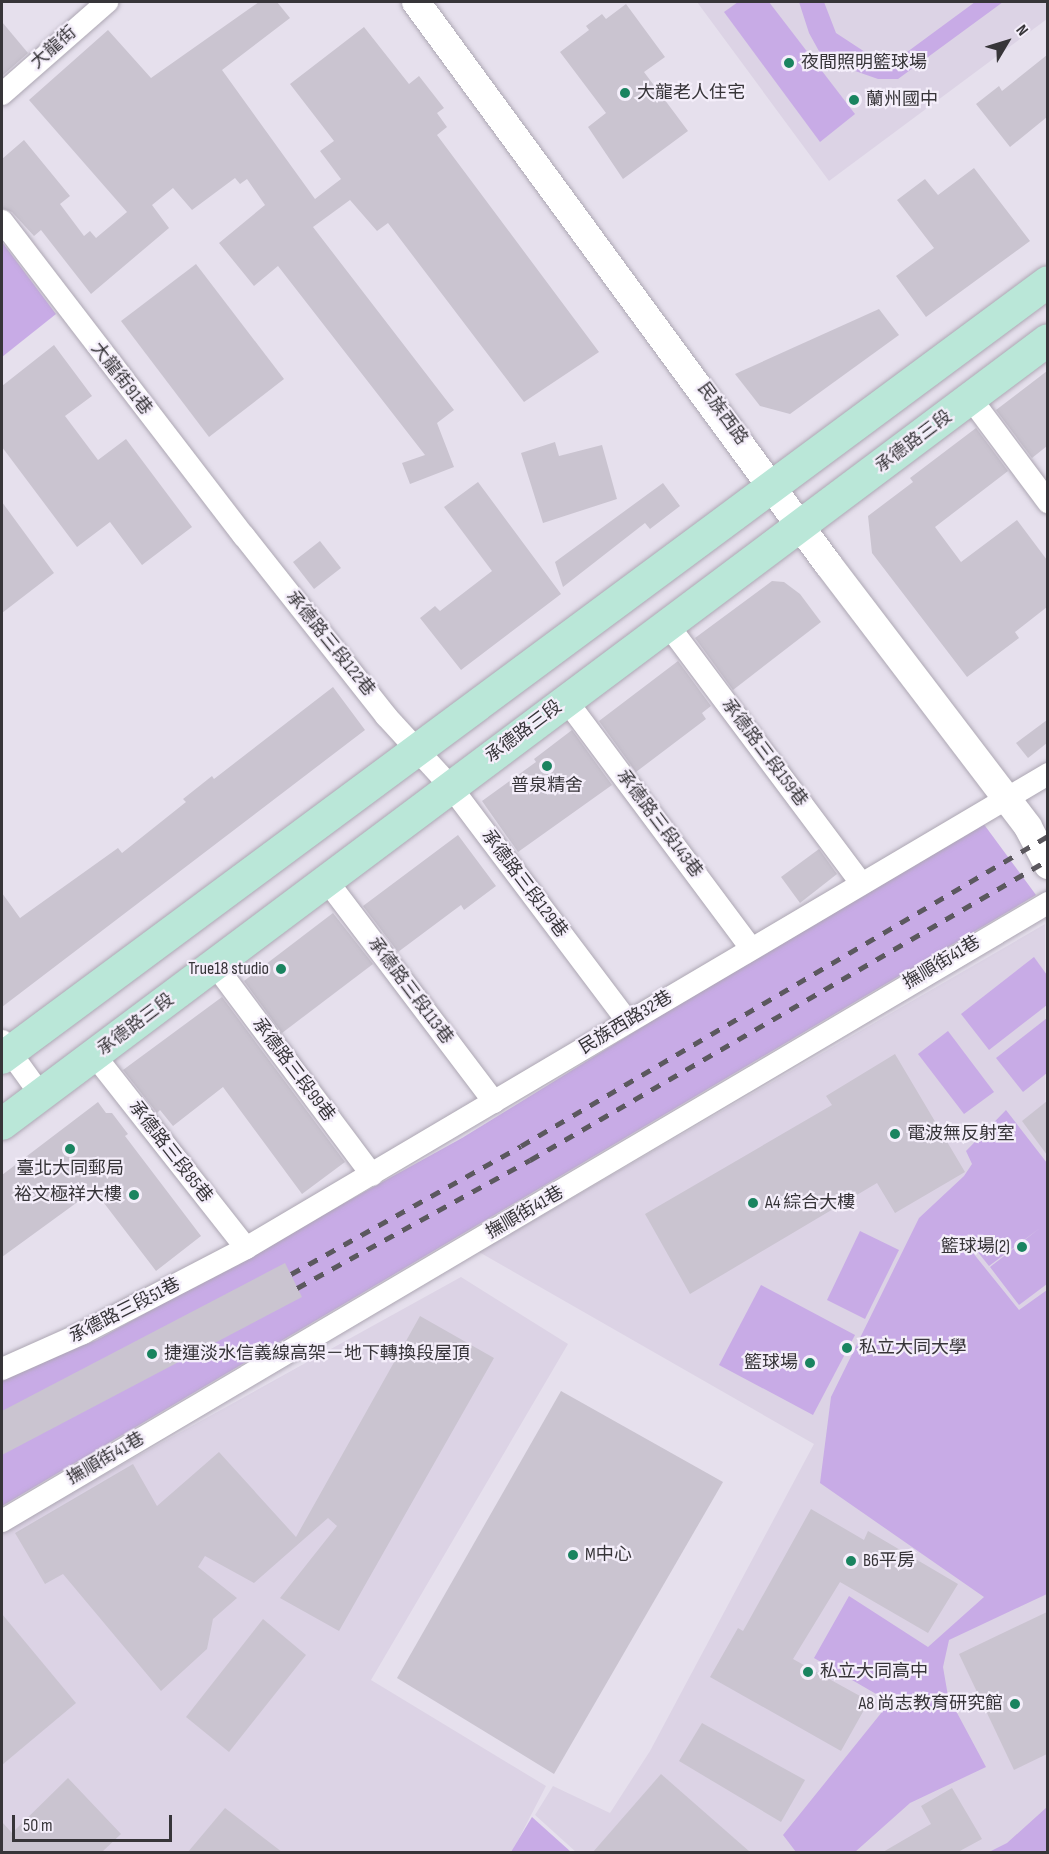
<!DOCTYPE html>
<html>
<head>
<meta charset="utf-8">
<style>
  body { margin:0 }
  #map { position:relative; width:1049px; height:1854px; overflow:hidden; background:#e6e0ed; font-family:"Sofia Sans Condensed","Noto Sans TC",sans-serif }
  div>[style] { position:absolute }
  .built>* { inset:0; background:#dcd3e5 }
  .green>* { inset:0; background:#c8abe6 }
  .building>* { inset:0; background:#cac4d0 }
  .roads { filter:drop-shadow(0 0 2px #ada7b3) drop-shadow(0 0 2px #ada7b3) }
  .minor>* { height:22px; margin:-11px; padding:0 11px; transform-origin:11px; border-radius:11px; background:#fff }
  .tertiary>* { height:28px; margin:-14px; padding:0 14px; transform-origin:14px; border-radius:14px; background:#fff }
  .secondary>* { height:32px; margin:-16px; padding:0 16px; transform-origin:16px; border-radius:16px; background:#bae7d8 }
  .rail>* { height:4.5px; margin-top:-2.25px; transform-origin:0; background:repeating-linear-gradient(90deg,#5b585e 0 10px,transparent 0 20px) }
  .dots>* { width:16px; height:16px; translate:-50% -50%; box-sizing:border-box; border:3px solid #f4eefa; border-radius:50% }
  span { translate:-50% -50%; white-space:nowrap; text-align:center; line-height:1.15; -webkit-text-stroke:4.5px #f4eefa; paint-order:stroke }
  .street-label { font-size:18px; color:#373539 }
  .poi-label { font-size:18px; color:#373539 }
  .left { translate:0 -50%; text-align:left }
  .right { translate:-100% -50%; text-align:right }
  .frame { position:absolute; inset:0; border:3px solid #373539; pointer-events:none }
  .north { position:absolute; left:977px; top:12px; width:60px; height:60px; -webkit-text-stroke:4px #f4eefa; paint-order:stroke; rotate:52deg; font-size:16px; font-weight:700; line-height:24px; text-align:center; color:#373539 }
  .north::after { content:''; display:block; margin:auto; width:21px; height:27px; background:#373539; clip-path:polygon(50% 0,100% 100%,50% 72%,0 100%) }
  .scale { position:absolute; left:12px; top:1815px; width:160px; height:27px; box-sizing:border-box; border:3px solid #373539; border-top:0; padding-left:8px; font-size:18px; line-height:21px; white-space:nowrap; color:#373539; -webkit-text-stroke:4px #f4eefa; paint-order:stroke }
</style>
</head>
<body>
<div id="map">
  <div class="built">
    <div style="clip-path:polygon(697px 2px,1047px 2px,1047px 19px,829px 181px)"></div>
    <div style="clip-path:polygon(1045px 924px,1047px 1852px,576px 1852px,535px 1815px,553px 1786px,610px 1813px,650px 1751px,814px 1444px,479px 1252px)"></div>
    <div style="clip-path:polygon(461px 1277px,568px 1344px,371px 1680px,546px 1786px,512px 1852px,2px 1852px,2px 1531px)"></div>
  </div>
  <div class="green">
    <div style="clip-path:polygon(738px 2px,769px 2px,855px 114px,820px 142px,724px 12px)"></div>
    <div style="clip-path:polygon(799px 2px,824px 2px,836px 33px,865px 52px,882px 55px,903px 55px,975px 2px,1003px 2px,898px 79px,878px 79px,838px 65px,820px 53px,809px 33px)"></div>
    <div style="clip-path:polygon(2px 242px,56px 314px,2px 357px)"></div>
    <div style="clip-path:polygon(980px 819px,1036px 895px,2px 1506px,2px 1376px,97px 1340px,462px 1138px)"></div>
    <div style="clip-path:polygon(1034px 957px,1047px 975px,1047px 1005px,989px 1050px,961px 1014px)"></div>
    <div style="clip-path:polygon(1047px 1018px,1047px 1073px,1023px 1092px,996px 1058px)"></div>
    <div style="clip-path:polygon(948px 1031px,994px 1092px,964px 1114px,918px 1054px)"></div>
    <div style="clip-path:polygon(1006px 1110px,1047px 1163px,1047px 1284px,1019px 1305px,990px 1267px,1040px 1228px,989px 1266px,965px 1236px,973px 1253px,1019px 1310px,1047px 1290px,1047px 1594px,949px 1640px,943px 1667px,948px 1696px,986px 1767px,910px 1803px,855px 1852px,796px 1852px,783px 1835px,890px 1702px,814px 1658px,849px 1596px,928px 1647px,984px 1597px,820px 1483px,831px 1397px,919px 1218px,964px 1176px,972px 1164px,966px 1151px)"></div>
    <div style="clip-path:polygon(860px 1231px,899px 1250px,865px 1319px,827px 1300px)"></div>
    <div style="clip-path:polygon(761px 1285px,855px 1335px,813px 1415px,719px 1365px)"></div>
    <div style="clip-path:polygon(1047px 1807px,1047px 1852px,989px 1852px,1007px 1843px)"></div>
    <div style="clip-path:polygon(532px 1817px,571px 1852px,511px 1852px)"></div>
  </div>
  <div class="building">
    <div style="clip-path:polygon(259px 2px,277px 2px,290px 18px,222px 70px,315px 199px,341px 179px,320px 151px,334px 141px,290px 84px,364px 27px,409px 84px,419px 76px,444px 108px,437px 113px,447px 127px,437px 135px,599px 352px,524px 402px,388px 223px,377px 231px,350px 200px,313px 227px,454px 410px,437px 423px,454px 467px,410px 484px,402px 463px,425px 455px,278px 266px,254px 286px,219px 243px,265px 205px,247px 179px,240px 184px,235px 178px,192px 210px,173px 188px,152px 205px,169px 228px,91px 294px,41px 230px,34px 236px,12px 212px,2px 208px,2px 159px,24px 140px,70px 196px,60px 204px,84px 236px,90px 231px,96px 238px,127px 212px,29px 100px,108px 30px,151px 78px)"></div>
    <div style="clip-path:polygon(626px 4px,665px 57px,644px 72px,688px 131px,623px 179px,588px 127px,606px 113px,560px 52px,589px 30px,586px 26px,602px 14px,606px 19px)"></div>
    <div style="clip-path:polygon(2px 22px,28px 53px,2px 76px)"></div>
    <div style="clip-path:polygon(1047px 55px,1047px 117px,1010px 147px,976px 104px,999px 86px,1002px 91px)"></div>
    <div style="clip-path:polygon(974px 168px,1030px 241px,926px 317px,896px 276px,934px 248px,897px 200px,925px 179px,938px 195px)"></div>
    <div style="clip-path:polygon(196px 264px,284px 379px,209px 437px,121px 321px)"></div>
    <div style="clip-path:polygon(879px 309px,899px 335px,790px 414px,760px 406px,735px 374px)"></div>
    <div style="clip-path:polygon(54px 345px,92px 396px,65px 416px,98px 460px,126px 439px,192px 527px,142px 565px,110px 522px,77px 547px,2px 447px,2px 386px)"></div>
    <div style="clip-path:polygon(1047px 371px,1047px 446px,1032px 458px,996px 410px)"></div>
    <div style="clip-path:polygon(976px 428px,1008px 471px,935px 527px,961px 562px,1017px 520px,1047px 560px,1047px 607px,1015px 632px,1019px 638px,967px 677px,872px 553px,868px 516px,913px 482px,910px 478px)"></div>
    <div style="clip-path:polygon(555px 442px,559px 456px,602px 445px,617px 499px,543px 523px,521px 453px)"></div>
    <div style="clip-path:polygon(478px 482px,561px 594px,461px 670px,420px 618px,435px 606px,440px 611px,492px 571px,444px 507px)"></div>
    <div style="clip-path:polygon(663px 483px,680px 506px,650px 529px,645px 523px,563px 587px,555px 562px)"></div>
    <div style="clip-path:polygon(2px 502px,54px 573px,2px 613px)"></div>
    <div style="clip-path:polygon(320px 541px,341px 568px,314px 589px,293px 562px)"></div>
    <div style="clip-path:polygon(772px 581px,784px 582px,800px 594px,821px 622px,733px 690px,695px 638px)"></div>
    <div style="clip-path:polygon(678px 661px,711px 706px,702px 713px,706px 719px,636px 772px,599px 721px)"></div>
    <div style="clip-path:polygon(333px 687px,365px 730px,2px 1007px,2px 893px,20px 918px,118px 848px,122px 853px,186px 802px,183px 799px,212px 776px,214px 779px)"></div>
    <div style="clip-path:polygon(1047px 720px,1047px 743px,1028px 758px,1016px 743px)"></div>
    <div style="clip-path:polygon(572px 730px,612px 785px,518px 852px,482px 801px,536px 762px,534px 759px)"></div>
    <div style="clip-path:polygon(458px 835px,496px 886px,464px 910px,461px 905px,398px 952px,363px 906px)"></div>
    <div style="clip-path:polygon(819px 849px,837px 874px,800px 903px,781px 877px)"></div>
    <div style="clip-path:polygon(333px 913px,373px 964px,282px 1033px,244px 981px)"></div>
    <div style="clip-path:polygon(222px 997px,345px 1162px,302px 1194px,223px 1087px,173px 1126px,160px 1110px,157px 1113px,123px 1070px)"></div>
    <div style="clip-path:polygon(895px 1054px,965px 1172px,895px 1213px,877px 1183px,690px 1294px,645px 1214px,832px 1105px,826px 1096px)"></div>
    <div style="clip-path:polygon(1047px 1101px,1047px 1155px,1022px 1121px)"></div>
    <div style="clip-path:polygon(98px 1102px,106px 1113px,112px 1113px,128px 1134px,125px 1136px,201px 1236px,156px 1271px,94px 1190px,2px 1257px,2px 1175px)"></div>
    <div style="clip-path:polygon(285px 1263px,302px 1297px,2px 1455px,2px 1411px)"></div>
    <div style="clip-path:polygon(420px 1316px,494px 1358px,339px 1631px,280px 1598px,337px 1526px,328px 1518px,254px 1583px,205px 1556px,198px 1567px,237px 1598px,213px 1619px,207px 1649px,161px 1691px,63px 1574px,45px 1584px,15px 1533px,133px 1464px,157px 1506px,219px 1452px,296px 1537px)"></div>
    <div style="clip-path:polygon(561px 1391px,723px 1482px,554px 1774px,397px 1678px)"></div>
    <div style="clip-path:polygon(811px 1509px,864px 1540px,868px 1531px,958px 1584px,928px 1633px,840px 1582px,793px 1659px,869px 1701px,841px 1751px,710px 1677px,738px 1628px,743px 1631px)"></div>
    <div style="clip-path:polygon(1047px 1612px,1047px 1754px,1014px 1770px,959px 1654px)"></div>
    <div style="clip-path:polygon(2px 1614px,76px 1703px,2px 1765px)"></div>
    <div style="clip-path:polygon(263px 1619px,306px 1655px,229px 1752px,186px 1717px)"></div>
    <div style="clip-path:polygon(702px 1723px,805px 1780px,781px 1822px,679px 1761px)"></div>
    <div style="clip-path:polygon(661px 1774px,750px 1852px,593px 1852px)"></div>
    <div style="clip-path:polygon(68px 1778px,121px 1834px,102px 1852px,2px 1852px,2px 1822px,12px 1833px)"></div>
    <div style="clip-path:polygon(952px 1788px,982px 1839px,958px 1852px,883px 1852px,931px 1824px,921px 1806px)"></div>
    <div style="clip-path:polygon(225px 1808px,282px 1852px,188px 1852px)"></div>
  </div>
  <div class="roads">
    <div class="minor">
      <div style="left:2px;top:94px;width:140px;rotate:-41.2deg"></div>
      <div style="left:2px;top:221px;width:397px;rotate:52.5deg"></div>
      <div style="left:244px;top:536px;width:229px;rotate:51.7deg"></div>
      <div style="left:386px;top:716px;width:96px;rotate:47.5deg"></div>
      <div style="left:451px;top:787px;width:294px;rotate:53deg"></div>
      <div style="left:971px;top:399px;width:129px;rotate:53.2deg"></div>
      <div style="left:668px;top:625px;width:321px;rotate:53.2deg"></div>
      <div style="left:566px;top:700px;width:309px;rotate:53.3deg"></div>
      <div style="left:327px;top:881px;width:277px;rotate:52.9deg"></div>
      <div style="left:215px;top:965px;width:262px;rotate:53.2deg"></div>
      <div style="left:2px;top:1041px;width:67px;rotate:54.2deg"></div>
      <div style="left:95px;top:1056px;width:244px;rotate:51.8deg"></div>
      <div style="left:2px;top:1369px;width:89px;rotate:-24deg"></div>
      <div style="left:83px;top:1333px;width:184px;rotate:-27.5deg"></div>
      <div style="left:246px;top:1248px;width:932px;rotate:-30.58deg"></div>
      <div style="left:2px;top:1521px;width:1215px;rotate:-30.58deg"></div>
    </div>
    <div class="tertiary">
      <div style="left:416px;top:2px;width:697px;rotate:53.76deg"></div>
      <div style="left:828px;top:564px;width:330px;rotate:52.7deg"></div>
      <div style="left:1028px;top:827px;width:43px;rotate:62.2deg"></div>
    </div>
    <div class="secondary">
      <div style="left:2px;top:1058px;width:1302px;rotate:-36.57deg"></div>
      <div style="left:2px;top:1124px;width:1307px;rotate:-36.85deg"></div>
    </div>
  </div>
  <div class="rail">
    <div style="left:291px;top:1274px;width:263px;rotate:-29.1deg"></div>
    <div style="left:521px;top:1146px;width:611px;rotate:-30.47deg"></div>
    <div style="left:297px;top:1288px;width:266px;rotate:-28.8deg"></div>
    <div style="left:530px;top:1160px;width:599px;rotate:-30.08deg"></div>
  </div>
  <div class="dots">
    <div style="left:789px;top:63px;background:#1a8460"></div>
    <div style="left:625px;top:93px;background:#1a8460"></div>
    <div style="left:854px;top:100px;background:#1a8460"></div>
    <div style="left:547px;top:766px;background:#1a8460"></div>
    <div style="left:281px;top:969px;background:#1a8460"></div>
    <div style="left:895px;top:1134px;background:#1a8460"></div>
    <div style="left:70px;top:1149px;background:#1a8460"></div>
    <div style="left:134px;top:1195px;background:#1a8460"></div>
    <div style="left:753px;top:1203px;background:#1a8460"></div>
    <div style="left:1022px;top:1247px;background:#1a8460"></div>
    <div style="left:847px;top:1348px;background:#1a8460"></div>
    <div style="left:152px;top:1354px;background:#1a8460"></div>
    <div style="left:810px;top:1363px;background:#1a8460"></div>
    <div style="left:573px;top:1555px;background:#1a8460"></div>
    <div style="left:851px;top:1561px;background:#1a8460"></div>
    <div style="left:808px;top:1672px;background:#1a8460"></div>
    <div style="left:1015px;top:1704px;background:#1a8460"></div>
  </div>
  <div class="street-label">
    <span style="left:54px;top:48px;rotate:-41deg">大龍街</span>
    <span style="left:121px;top:379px;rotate:52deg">大龍街91巷</span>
    <span style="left:722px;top:414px;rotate:54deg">民族西路</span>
    <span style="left:914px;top:442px;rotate:-37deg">承德路三段</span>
    <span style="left:330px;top:644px;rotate:51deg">承德路三段122巷</span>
    <span style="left:524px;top:732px;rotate:-37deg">承德路三段</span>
    <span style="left:764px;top:753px;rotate:53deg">承德路三段159巷</span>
    <span style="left:659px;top:824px;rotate:53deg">承德路三段143巷</span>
    <span style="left:524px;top:884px;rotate:53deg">承德路三段129巷</span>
    <span style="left:942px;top:963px;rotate:-31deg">撫順街41巷</span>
    <span style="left:410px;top:991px;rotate:53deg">承德路三段113巷</span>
    <span style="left:626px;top:1023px;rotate:-31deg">民族西路32巷</span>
    <span style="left:136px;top:1025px;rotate:-37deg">承德路三段</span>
    <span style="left:293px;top:1070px;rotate:53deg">承德路三段99巷</span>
    <span style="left:170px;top:1152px;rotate:52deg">承德路三段85巷</span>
    <span style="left:525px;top:1213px;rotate:-30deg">撫順街41巷</span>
    <span style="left:125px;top:1311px;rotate:-27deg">承德路三段51巷</span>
    <span style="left:106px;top:1459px;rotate:-30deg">撫順街41巷</span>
  </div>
  <div class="poi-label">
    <span class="left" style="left:801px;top:63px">夜間照明籃球場</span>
    <span class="left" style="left:637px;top:93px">大龍老人住宅</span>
    <span class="left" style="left:866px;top:100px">蘭州國中</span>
    <span style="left:547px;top:786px">普泉精舍</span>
    <span class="right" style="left:269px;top:969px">True18 studio</span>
    <span class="left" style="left:907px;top:1134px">電波無反射室</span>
    <span style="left:70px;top:1169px">臺北大同郵局</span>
    <span class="right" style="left:122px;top:1195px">裕文極祥大樓</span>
    <span class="left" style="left:765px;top:1203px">A4 綜合大樓</span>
    <span class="right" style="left:1010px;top:1247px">籃球場(2)</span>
    <span class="left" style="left:859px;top:1348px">私立大同大學</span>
    <span class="left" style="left:164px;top:1354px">捷運淡水信義線高架－地下轉換段屋頂</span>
    <span class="right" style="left:798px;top:1363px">籃球場</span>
    <span class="left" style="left:585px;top:1555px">M中心</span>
    <span class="left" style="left:863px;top:1561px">B6平房</span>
    <span class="left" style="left:820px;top:1672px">私立大同高中</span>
    <span class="right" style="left:1003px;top:1704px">A8 尚志教育研究館</span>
  </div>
  <div class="frame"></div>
  <div class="north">N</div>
  <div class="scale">50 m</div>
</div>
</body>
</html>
